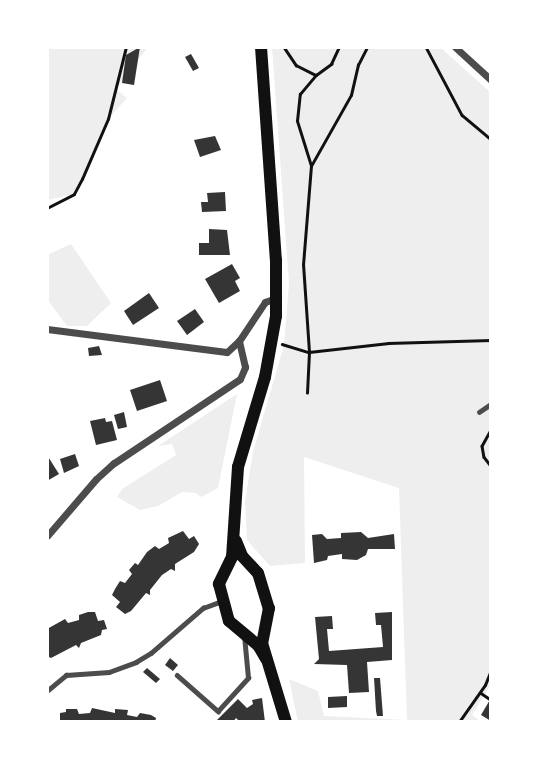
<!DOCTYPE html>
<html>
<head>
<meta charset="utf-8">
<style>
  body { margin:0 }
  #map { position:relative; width:538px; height:769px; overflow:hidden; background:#fff; font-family:"Roboto Condensed",sans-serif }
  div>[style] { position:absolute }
  .green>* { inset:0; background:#eee }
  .building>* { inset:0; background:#353535 }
  .path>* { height:2.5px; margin:-1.25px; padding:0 1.25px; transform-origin:1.25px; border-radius:1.25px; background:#111 }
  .service>* { height:4.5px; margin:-2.25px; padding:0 2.25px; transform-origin:2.25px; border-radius:2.25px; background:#4c4c4c }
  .minor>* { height:7px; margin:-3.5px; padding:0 3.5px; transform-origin:3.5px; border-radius:3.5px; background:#4c4c4c }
  .secondary>* { height:12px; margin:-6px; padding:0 6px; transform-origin:6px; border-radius:6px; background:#111 }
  span { translate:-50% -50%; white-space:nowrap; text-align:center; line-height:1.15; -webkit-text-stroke:6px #fff; paint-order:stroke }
  .frame { position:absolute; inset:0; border:49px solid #fff; pointer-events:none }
</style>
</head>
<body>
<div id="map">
  <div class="green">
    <div style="clip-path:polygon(47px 47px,148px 47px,116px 89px,127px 98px,108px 119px,74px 194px,47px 200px)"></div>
    <div style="clip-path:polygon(272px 47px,440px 47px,491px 93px,491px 684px,472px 715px,482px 722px,298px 722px,289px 679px,318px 691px,324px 716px,407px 720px,399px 488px,304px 457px,305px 563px,270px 566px,247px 540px,245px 502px,253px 452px,284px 345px,289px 284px)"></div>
    <div style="clip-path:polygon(71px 244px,111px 303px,87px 326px,67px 326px,47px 299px,47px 255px)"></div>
    <div style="clip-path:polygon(237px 394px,218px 488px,201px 497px,196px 493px,182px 492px,158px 506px,140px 510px,117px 497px,122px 489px,176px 455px,172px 444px,158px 446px)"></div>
  </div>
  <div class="building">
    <div style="clip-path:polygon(140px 47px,134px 85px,122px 83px,126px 55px)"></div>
    <div style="clip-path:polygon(191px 54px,199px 68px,193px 71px,185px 57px)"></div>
    <div style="clip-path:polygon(215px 136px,221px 150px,200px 157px,194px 140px)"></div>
    <div style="clip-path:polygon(225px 192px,226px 211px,202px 212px,201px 202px,208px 202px,207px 193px)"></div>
    <div style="clip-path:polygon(209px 229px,227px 230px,230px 255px,199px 255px,199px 243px,209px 243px)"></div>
    <div style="clip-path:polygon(232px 264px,240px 278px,235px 281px,240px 291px,219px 303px,205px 279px)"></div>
    <div style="clip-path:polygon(149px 293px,159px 308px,133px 325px,124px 311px)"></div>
    <div style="clip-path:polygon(195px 309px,204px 322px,187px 335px,177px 321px)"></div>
    <div style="clip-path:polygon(99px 346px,102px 355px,89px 356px,88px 348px)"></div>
    <div style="clip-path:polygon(160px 380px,167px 401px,137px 411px,130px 390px)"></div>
    <div style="clip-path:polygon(124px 412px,127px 427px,118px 429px,114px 415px)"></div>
    <div style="clip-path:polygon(105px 418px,106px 422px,112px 421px,117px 440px,96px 445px,90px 421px)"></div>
    <div style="clip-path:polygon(75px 454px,79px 466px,64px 473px,60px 459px)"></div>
    <div style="clip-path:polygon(47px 455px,59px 474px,47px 481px)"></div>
    <div style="clip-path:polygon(183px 531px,189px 539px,194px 536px,199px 544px,194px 552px,175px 564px,175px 571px,171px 569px,162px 575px,150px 590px,150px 595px,146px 593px,131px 611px,125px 614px,116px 607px,120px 602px,112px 595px,115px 589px,120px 581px,125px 583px,132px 574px,129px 570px,135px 563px,138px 565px,147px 552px,155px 546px,159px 549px,169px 543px,168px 538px)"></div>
    <div style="clip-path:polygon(361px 532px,368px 538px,394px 534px,395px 549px,368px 549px,366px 555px,357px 560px,342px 559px,342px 554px,328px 556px,327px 560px,314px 563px,312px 535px,322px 534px,327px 539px,341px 538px,341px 533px)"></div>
    <div style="clip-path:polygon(88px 612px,95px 612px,98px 621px,104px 620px,107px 629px,102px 630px,101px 635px,81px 643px,79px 648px,76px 645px,51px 658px,47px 656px,47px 629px,65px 619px,68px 623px,79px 620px,79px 615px)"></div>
    <div style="clip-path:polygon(392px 612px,392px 660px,367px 662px,369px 692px,349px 693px,347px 665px,314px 664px,319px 659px,315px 617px,332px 616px,333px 629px,327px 629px,329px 651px,383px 647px,381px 625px,376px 625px,375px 613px)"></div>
    <div style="clip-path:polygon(170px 658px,178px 665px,173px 671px,165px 665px)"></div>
    <div style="clip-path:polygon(147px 668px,160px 679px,156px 683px,143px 672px)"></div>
    <div style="clip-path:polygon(374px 678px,380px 678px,383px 716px,377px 716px,376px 711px)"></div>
    <div style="clip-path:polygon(347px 696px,347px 707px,328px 708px,328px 697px)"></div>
    <div style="clip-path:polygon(262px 698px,265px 722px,240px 722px,236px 718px,233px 722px,215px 722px,238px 699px,247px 708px,253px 704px,252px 700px)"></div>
    <div style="clip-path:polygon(491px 698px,491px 721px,481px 715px)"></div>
    <div style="clip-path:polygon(92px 708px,115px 713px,115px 709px,128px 710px,127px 715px,137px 717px,140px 713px,151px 715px,156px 718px,155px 722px,60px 722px,60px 713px,66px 712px,66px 709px,77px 709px,79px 714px,90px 713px)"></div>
  </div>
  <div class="path">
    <div style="left:284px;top:47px;width:22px;rotate:56deg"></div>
    <div style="left:296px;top:65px;width:22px;rotate:27deg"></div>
    <div style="left:316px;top:75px;width:19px;rotate:-36deg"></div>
    <div style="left:331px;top:64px;width:19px;rotate:-65deg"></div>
    <div style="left:426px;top:47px;width:77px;rotate:62.1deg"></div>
    <div style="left:462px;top:115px;width:38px;rotate:40deg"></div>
    <div style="left:311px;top:166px;width:81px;rotate:-60.6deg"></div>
    <div style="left:351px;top:95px;width:31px;rotate:-77deg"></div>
    <div style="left:358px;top:65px;width:20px;rotate:-63deg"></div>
    <div style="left:47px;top:208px;width:30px;rotate:-27deg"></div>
    <div style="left:74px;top:194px;width:17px;rotate:-62deg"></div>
    <div style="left:82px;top:179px;width:65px;rotate:-66.6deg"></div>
    <div style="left:108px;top:119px;width:74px;rotate:-76deg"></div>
    <div style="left:282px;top:344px;width:28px;rotate:17deg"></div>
    <div style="left:309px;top:352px;width:87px;rotate:-93.9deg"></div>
    <div style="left:303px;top:265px;width:99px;rotate:-85.4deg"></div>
    <div style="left:311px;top:166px;width:47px;rotate:-107.3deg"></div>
    <div style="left:297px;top:121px;width:27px;rotate:-84deg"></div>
    <div style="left:300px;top:94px;width:25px;rotate:-50deg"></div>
    <div style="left:307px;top:393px;width:41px;rotate:-87.2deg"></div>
    <div style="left:309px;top:352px;width:80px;rotate:-6.5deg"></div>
    <div style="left:388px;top:343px;width:103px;rotate:-1.7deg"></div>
    <div style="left:491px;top:430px;width:18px;rotate:119deg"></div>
    <div style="left:482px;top:446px;width:11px;rotate:80deg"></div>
    <div style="left:484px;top:457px;width:11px;rotate:52deg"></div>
    <div style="left:481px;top:693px;width:11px;rotate:34deg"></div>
    <div style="left:459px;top:722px;width:45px;rotate:-54.9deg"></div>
    <div style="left:485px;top:685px;width:16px;rotate:-68deg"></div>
  </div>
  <div class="service">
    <div style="left:479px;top:412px;width:14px;rotate:-34deg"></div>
    <div style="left:177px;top:675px;width:55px;rotate:41.3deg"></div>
    <div style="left:218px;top:711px;width:45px;rotate:-47.7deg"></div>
    <div style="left:248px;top:678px;width:42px;rotate:-95.4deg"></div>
    <div style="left:47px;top:691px;width:25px;rotate:-40deg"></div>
    <div style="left:66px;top:675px;width:43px;rotate:-4deg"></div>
    <div style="left:109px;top:672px;width:29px;rotate:-20deg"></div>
    <div style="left:136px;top:662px;width:17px;rotate:-31deg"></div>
    <div style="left:151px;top:653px;width:69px;rotate:-40.9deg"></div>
    <div style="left:203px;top:608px;width:20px;rotate:-20deg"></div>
  </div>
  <div class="minor">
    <div style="left:455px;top:47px;width:49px;rotate:42.5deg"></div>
    <div style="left:47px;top:329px;width:181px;rotate:7.3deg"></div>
    <div style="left:227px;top:352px;width:16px;rotate:-43deg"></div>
    <div style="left:239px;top:341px;width:47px;rotate:-56.3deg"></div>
    <div style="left:265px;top:302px;width:12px;rotate:-20deg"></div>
    <div style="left:47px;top:536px;width:75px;rotate:-49.3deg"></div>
    <div style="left:96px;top:479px;width:24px;rotate:-42deg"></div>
    <div style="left:114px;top:463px;width:151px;rotate:-33.7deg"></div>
    <div style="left:240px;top:379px;width:13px;rotate:-67deg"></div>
    <div style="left:245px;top:367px;width:27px;rotate:-103deg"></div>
  </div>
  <div class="secondary">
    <div style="left:261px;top:47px;width:214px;rotate:86deg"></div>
    <div style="left:276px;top:260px;width:56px;rotate:90deg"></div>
    <div style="left:276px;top:316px;width:62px;rotate:100.2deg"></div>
    <div style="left:265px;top:377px;width:94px;rotate:106.7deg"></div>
    <div style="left:238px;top:467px;width:90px;rotate:93.8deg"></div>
    <div style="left:232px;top:557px;width:30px;rotate:116deg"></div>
    <div style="left:219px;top:584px;width:38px;rotate:75deg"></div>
    <div style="left:229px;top:621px;width:38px;rotate:40deg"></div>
    <div style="left:258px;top:645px;width:16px;rotate:60deg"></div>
    <div style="left:236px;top:541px;width:16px;rotate:68deg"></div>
    <div style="left:242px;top:556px;width:23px;rotate:47deg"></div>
    <div style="left:258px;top:573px;width:37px;rotate:73deg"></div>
    <div style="left:269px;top:608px;width:36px;rotate:101deg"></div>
    <div style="left:262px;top:643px;width:83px;rotate:73.1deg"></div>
  </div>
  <div class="frame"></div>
</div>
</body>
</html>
